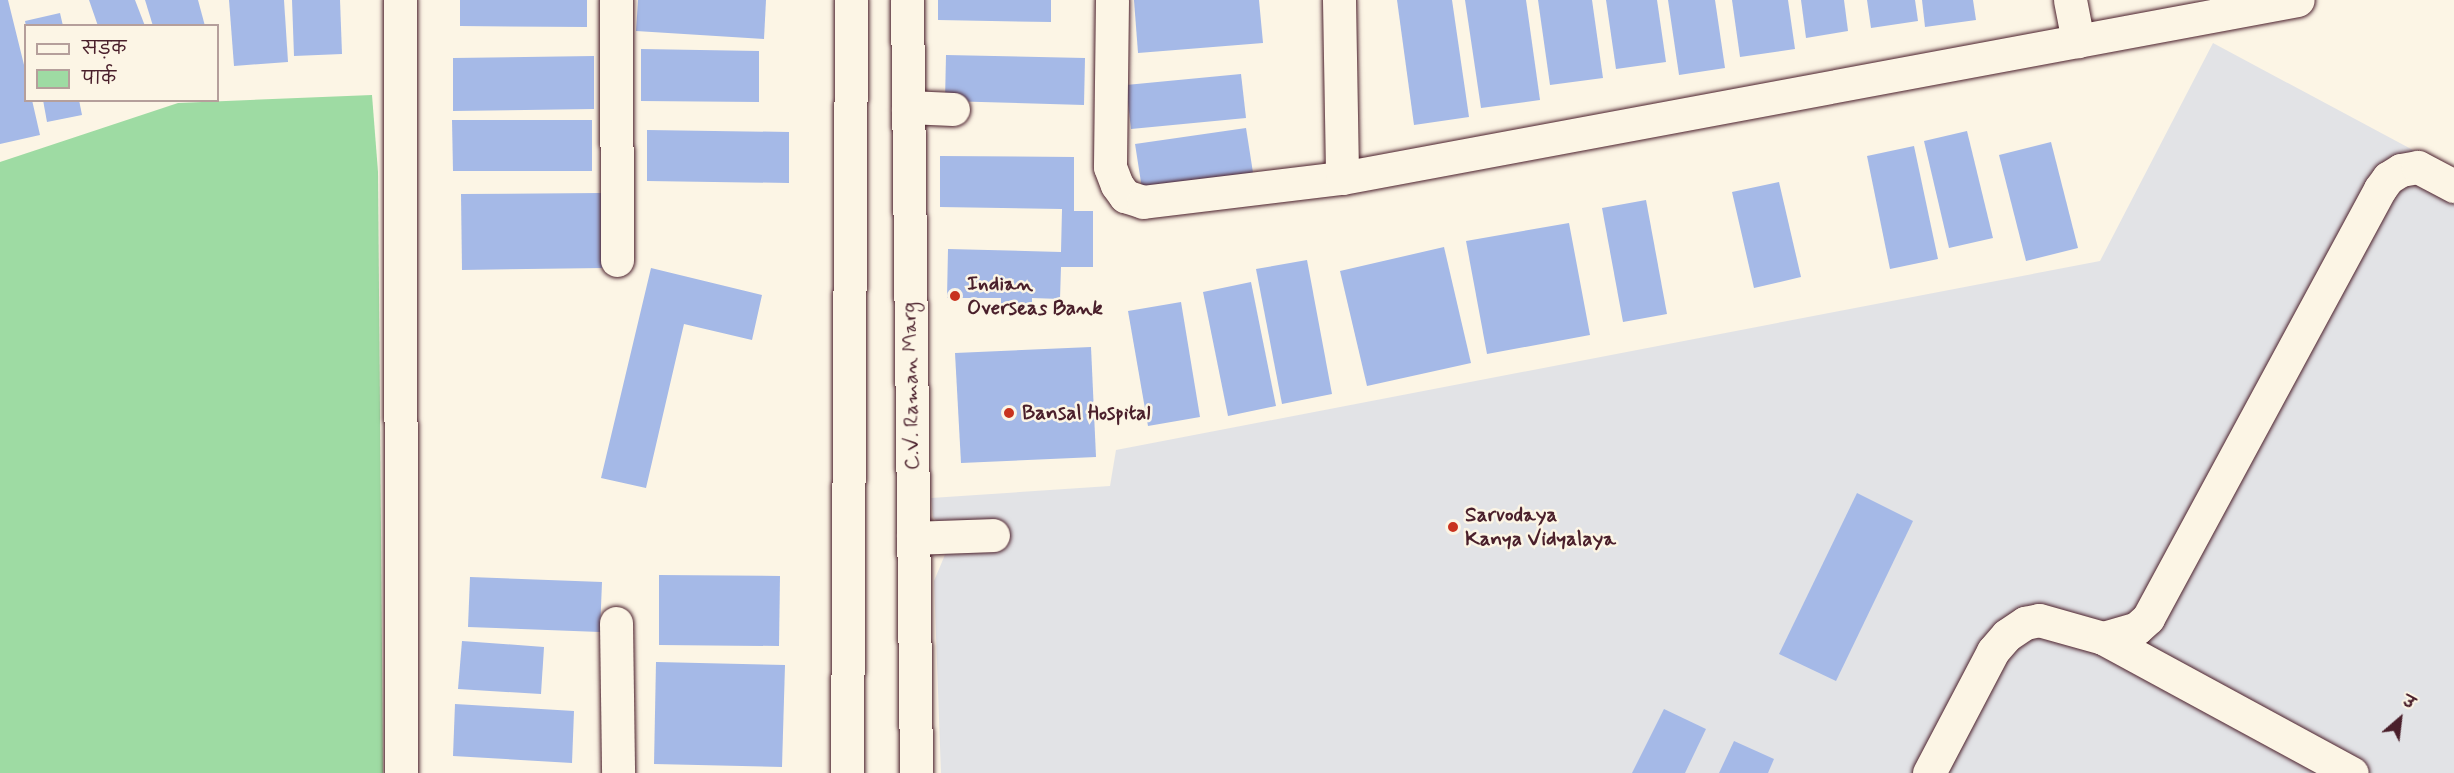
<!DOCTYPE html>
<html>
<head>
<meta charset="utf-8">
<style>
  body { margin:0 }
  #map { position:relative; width:2454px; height:773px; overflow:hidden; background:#fcf5e5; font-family:Mynerve,"Playpen Sans Deva",sans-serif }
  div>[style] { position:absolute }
  .built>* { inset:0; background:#e2e3e6 }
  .green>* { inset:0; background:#9edba3 }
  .building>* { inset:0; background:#a5b9e7 }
  .roads { filter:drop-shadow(0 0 2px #4a1f2b) drop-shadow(0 0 2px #4a1f2b) }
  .minor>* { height:33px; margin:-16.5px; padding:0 16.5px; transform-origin:16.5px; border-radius:16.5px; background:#fcf5e5 }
  .major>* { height:33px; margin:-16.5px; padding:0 16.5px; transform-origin:16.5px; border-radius:16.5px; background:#fcf5e5 }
  .dots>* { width:16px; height:16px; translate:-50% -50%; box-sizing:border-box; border:3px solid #fcf5e5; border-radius:50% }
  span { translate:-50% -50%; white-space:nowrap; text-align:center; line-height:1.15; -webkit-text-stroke:5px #fcf5e5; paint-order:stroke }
  .poi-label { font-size:21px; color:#4a1f2b; font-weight:700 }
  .left { translate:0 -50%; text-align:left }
  .street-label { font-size:21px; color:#4a1f2b }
  .legend { position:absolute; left:24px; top:24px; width:195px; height:78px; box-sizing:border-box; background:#fcf5e5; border:2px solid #b59f9b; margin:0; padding:8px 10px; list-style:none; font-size:18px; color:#4a1f2b }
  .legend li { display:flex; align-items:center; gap:12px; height:30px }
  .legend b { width:30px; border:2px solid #b59f9b }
  .north { position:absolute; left:2370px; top:689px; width:60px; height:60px; -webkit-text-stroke:4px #fcf5e5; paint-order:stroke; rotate:28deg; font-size:16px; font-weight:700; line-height:24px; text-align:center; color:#4a1f2b }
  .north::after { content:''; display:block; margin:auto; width:21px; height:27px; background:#4a1f2b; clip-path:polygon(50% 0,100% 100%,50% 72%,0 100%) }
</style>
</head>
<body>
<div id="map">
  <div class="built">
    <div style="clip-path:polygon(2213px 43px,2454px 172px,2454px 773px,941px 773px,934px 581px,952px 538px,933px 517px,931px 498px,1110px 486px,1116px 450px,2100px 261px)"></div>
  </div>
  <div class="green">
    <div style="clip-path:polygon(372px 95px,378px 172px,383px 773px,0 773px,0 162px,178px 103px)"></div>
  </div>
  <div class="building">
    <div style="clip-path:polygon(0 0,8px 0,26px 73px,26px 100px,32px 100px,40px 135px,0 144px)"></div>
    <div style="clip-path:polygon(89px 0,135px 0,145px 26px,98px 26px)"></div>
    <div style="clip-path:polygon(145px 0,198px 0,205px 26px,153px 26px)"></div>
    <div style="clip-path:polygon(229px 0,284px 0,288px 62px,234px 66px)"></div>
    <div style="clip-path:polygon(292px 0,340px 0,342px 54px,294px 56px)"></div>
    <div style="clip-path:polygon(460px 0,587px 0,587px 27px,460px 26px)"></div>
    <div style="clip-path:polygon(638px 0,766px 0,764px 39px,636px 31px)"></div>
    <div style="clip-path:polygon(938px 0,1051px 0,1051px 22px,938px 20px)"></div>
    <div style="clip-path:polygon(1134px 0,1259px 0,1263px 43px,1138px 53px)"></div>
    <div style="clip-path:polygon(1397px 0,1452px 0,1469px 117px,1414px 125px)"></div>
    <div style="clip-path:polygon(1465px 0,1526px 0,1540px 100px,1481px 108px)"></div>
    <div style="clip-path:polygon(1538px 0,1592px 0,1603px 78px,1550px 85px)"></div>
    <div style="clip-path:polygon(1606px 0,1657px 0,1666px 62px,1616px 69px)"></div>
    <div style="clip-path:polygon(1668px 0,1715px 0,1725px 68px,1679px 75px)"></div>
    <div style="clip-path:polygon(1732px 0,1788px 0,1795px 49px,1740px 57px)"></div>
    <div style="clip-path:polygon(1801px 0,1844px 0,1848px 31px,1806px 38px)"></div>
    <div style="clip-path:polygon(1867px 0,1915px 0,1918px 21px,1871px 28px)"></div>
    <div style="clip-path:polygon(1922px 0,1973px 0,1976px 20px,1925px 27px)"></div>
    <div style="clip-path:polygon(60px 13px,63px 26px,26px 26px,25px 21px)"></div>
    <div style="clip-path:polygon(641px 49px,759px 51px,759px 102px,641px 101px)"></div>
    <div style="clip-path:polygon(946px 55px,1085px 58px,1084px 105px,945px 101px)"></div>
    <div style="clip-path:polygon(594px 56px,594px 109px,453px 111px,453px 58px)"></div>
    <div style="clip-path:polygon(1241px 74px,1246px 118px,1131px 129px,1126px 85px)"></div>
    <div style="clip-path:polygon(43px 100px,79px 100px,82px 115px,47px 122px)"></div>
    <div style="clip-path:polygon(452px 120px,592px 120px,592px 171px,453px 171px)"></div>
    <div style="clip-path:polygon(1246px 128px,1254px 179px,1143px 195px,1135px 144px)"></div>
    <div style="clip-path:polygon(647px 130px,789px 132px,789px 183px,647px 181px)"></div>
    <div style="clip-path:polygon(1967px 131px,1993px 238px,1949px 248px,1924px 141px)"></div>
    <div style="clip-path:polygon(2051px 142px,2078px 248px,2026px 261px,1999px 155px)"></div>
    <div style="clip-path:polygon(1914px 146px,1938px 259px,1890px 269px,1867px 156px)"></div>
    <div style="clip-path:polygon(940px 156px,1074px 157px,1074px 211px,1093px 211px,1093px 267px,1061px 267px,1060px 299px,1032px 298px,1032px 305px,1001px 304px,1001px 298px,947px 298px,948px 249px,1061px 252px,1062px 209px,940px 207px)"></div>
    <div style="clip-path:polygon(1779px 182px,1801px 277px,1754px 288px,1732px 192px)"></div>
    <div style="clip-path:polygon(601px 193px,603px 268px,462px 270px,461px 194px)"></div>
    <div style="clip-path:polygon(1646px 200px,1667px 314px,1623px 322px,1602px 208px)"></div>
    <div style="clip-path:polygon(1569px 223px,1590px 335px,1487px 354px,1466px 241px)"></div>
    <div style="clip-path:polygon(1444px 247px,1471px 363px,1367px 386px,1340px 271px)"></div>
    <div style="clip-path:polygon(1307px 260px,1332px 394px,1282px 404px,1256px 269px)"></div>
    <div style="clip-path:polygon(651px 268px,762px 295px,752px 340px,684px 324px,646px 488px,601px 478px)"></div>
    <div style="clip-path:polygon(1251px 282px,1276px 406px,1228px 416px,1203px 292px)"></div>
    <div style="clip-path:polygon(1181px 302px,1200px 417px,1148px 426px,1128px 311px)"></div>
    <div style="clip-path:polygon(1091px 347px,1096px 457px,961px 463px,955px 353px)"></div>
    <div style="clip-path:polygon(1857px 493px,1913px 521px,1836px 681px,1779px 654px)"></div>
    <div style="clip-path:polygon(659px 575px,780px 576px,779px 646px,659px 645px)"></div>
    <div style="clip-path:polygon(470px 577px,602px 582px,600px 632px,468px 627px)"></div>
    <div style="clip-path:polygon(462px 641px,544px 647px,541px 694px,458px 689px)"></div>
    <div style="clip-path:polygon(656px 662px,785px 665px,782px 767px,654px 764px)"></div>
    <div style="clip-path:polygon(455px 704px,574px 711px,572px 763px,453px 756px)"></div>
    <div style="clip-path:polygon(1664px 709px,1706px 729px,1685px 773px,1632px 773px)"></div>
    <div style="clip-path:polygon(1734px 741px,1774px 759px,1768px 773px,1719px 773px)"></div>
  </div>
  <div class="roads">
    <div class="minor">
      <div style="left:400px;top:0;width:773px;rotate:89.93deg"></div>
      <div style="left:616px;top:0;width:260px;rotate:89.8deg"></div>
      <div style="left:1112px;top:0;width:167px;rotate:90.7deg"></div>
      <div style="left:1110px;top:167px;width:19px;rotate:69deg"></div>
      <div style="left:1117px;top:185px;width:14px;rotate:54deg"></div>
      <div style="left:1125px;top:196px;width:19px;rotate:18deg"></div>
      <div style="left:1143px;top:202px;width:200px;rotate:-6.9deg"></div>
      <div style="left:1342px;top:178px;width:972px;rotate:-10.55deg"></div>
      <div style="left:1339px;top:0;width:178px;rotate:89deg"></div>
      <div style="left:2070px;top:0;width:42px;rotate:79deg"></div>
      <div style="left:908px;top:107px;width:45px;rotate:2.5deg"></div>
      <div style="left:913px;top:538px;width:80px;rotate:-2.1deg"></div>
      <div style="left:616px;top:623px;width:150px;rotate:89.2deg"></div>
      <div style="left:2103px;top:638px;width:283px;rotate:28.5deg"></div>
      <div style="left:1929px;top:773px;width:138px;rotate:-62.3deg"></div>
      <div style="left:1993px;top:651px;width:21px;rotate:-49deg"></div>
      <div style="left:2007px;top:635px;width:22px;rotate:-34deg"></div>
      <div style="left:2025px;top:623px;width:14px;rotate:-12deg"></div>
      <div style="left:2039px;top:620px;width:66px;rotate:15.7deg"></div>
      <div style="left:2103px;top:638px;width:35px;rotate:-16deg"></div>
      <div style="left:2137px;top:628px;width:15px;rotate:-42deg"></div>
      <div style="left:2148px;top:618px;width:488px;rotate:-61.6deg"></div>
      <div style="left:2380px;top:189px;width:14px;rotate:-54deg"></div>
      <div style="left:2388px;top:178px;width:15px;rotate:-32deg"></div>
      <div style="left:2401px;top:170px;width:17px;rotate:-10deg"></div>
      <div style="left:2418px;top:167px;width:41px;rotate:27.8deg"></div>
    </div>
    <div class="major">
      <div style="left:907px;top:0;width:773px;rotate:89.33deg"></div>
      <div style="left:847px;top:773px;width:773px;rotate:-89.7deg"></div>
    </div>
  </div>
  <div class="dots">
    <div style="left:955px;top:296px;background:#c8321e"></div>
    <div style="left:1009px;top:413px;background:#c8321e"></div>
    <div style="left:1453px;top:527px;background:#c8321e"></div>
  </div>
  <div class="poi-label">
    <span class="left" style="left:967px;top:296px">Indian<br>Overseas Bank</span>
    <span class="left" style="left:1022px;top:413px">Bansal Hospital</span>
    <span class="left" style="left:1465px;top:527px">Sarvodaya<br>Kanya Vidyalaya</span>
  </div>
  <div class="street-label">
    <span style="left:911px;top:386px;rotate:-91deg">C.V. Raman Marg</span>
  </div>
  <ul class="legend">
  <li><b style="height:8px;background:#fcf5e5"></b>सड़क</li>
  <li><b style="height:16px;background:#9edba3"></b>पार्क</li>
  </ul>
  <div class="north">उ</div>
</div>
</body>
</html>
